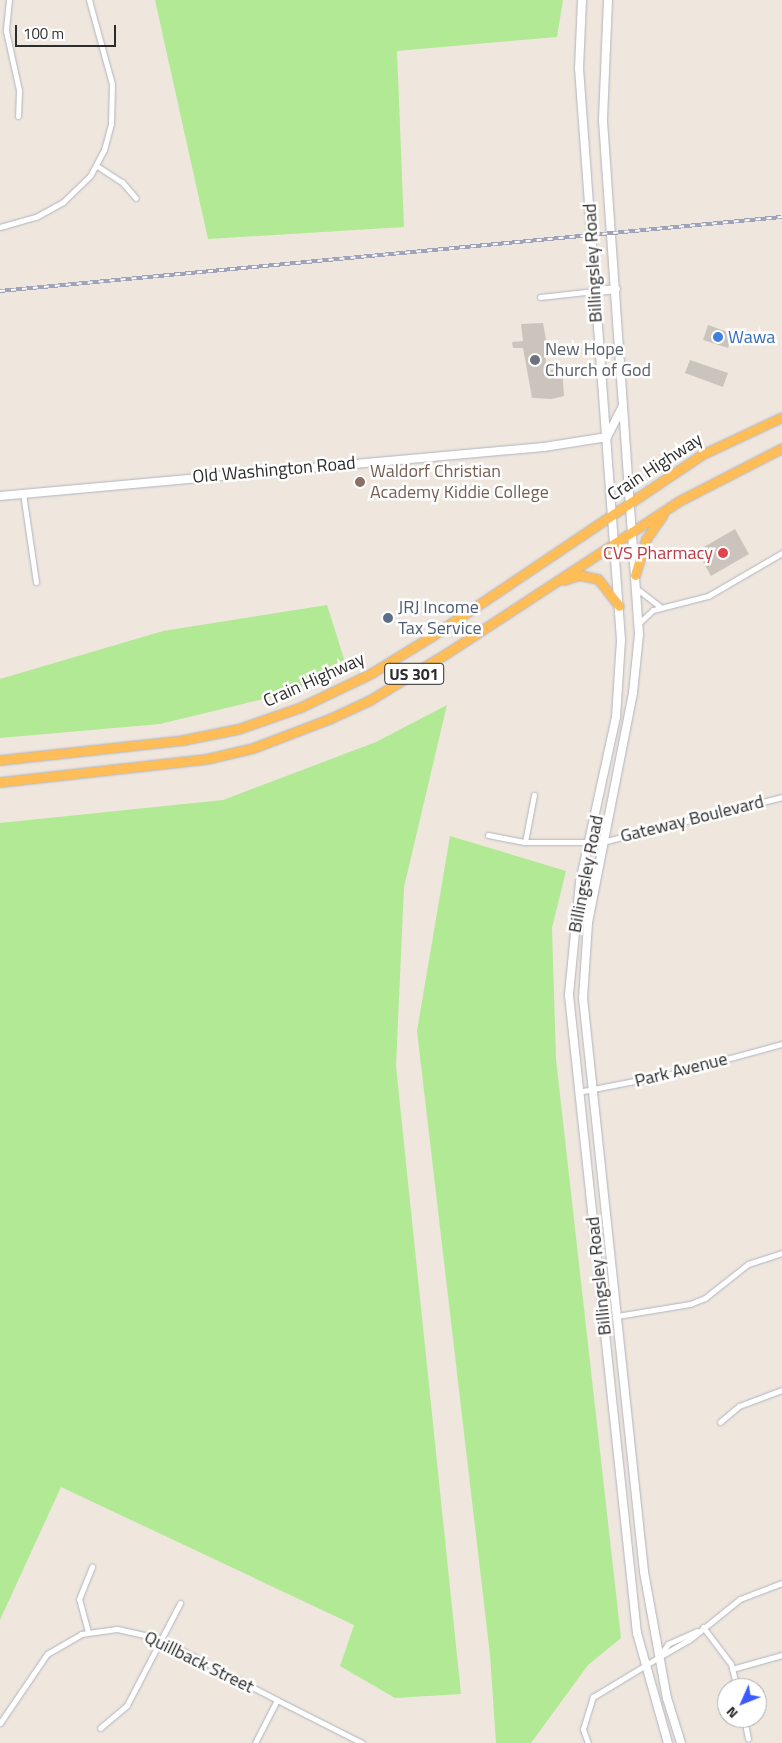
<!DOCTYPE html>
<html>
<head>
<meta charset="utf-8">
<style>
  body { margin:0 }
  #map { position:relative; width:782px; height:1743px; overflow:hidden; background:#efe7dd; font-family:"Titillium Web",sans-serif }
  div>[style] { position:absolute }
  .green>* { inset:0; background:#b1e995 }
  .building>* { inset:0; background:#cac4bc }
  .roads { filter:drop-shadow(0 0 1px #b1b3c1) drop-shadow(0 0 1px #b1b3c1) }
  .minor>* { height:5px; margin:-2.5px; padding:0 2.5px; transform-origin:2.5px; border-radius:2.5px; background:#fff }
  .secondary>* { height:8px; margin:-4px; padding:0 4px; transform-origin:4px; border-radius:4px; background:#fff }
  .trunk>* { height:9px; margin:-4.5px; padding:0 4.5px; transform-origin:4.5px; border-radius:4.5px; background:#febd56 }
  .rail>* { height:4px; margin-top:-2px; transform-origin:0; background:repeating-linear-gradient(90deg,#fff 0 5.5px,#9fa2b8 0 11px); box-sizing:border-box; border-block:1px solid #9fa2b8 }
  .dots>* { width:14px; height:14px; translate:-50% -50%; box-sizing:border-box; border:2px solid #fff; border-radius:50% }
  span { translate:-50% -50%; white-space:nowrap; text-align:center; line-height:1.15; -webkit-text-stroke:5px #fff; paint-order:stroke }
  .shield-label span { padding:1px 4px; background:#fff; border:1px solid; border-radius:4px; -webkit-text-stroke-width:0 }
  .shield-label { font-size:16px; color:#2c2c2c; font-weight:700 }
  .street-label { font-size:18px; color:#2c2c2c }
  .shop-label { font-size:18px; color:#366cbe }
  .left { translate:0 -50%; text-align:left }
  .worship-label { font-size:18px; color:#5b616d }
  .education-label { font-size:18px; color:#785e54 }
  .health-label { font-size:18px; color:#be3a42 }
  .right { translate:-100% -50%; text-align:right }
  .service-label { font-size:18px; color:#4e5e75 }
  .north { position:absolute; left:717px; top:1678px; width:50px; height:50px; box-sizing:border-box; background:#fff; border:1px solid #ababab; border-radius:50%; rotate:226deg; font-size:14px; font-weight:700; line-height:20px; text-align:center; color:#2c2c2c }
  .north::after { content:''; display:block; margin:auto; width:18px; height:22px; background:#3a5bff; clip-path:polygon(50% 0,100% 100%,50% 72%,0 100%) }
  .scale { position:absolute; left:15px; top:25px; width:101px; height:22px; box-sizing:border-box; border:2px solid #2c2c2c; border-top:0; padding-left:6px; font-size:15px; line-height:18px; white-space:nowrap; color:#2c2c2c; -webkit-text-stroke:4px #fff; paint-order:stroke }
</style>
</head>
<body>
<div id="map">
  <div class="green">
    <div style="clip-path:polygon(155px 0,563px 0,557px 37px,397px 51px,404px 227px,208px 239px)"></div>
    <div style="clip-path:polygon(327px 605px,345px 662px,292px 692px,160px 724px,0 738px,0 679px,163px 631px)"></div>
    <div style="clip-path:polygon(447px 705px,404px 887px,396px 1066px,461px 1694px,395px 1698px,340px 1666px,354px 1625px,61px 1487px,0 1620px,0 823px,223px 800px,376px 742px)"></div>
    <div style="clip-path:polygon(450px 836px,566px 871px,552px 928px,556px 1059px,621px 1638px,588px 1665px,531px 1743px,496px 1743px,490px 1655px,417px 1031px)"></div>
  </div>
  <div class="building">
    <div style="clip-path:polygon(543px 323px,549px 355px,545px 355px,547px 371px,562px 368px,564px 396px,552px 399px,532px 398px,523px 348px,513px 348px,512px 342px,523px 341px,521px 324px)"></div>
    <div style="clip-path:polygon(708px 325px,733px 334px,728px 348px,703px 340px)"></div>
    <div style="clip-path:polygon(690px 360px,728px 373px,723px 387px,685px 373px)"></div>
    <div style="clip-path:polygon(735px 529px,749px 554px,711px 576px,697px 551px)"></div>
  </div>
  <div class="roads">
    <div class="minor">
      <div style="left:9px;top:0;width:31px;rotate:96deg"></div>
      <div style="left:6px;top:31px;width:60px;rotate:77.6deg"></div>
      <div style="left:19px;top:90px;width:26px;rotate:92deg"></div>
      <div style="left:97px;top:166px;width:30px;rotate:33deg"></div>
      <div style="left:122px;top:182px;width:21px;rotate:49deg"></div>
      <div style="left:0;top:227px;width:37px;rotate:-16deg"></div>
      <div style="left:36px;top:217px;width:31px;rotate:-29deg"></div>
      <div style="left:63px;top:202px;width:37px;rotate:-44deg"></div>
      <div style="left:90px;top:176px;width:30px;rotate:-62deg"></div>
      <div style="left:104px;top:150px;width:27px;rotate:-75deg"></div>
      <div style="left:111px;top:124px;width:40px;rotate:-88.6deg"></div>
      <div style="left:112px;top:84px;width:87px;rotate:-105.3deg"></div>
      <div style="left:540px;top:297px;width:55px;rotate:-6.2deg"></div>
      <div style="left:23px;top:493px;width:90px;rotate:81.7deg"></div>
      <div style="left:636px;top:588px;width:31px;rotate:38deg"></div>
      <div style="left:639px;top:623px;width:19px;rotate:-43deg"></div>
      <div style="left:653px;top:610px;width:57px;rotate:-14.3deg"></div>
      <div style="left:708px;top:596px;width:86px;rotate:-30.2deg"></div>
      <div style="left:488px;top:835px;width:38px;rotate:11deg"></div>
      <div style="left:525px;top:842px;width:77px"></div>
      <div style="left:602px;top:842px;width:186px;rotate:-14deg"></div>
      <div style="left:525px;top:842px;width:48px;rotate:-79.2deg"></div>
      <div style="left:578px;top:1092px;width:99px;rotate:-11.1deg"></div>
      <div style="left:675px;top:1073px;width:111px;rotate:-15.2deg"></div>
      <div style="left:617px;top:1316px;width:74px;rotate:-9.3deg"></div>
      <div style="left:690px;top:1304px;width:16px;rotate:-22deg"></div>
      <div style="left:705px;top:1298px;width:55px;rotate:-38.3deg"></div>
      <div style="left:748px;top:1264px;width:36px;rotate:-18deg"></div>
      <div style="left:720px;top:1422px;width:25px;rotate:-40deg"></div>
      <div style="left:739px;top:1406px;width:46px;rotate:-20.4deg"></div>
      <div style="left:703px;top:1627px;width:46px;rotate:52.9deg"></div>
      <div style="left:731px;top:1664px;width:25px;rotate:76deg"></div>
      <div style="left:697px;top:1631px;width:32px;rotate:156deg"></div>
      <div style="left:668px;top:1644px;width:16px;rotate:125deg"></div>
      <div style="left:659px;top:1657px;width:34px;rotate:-30deg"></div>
      <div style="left:689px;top:1640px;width:65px;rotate:-38.8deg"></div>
      <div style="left:740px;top:1599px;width:45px;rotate:-20.9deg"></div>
      <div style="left:88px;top:1632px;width:34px;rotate:-105deg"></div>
      <div style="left:79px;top:1599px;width:35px;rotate:-68deg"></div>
      <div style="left:732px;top:1669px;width:52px;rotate:-15.6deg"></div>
      <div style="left:277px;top:1700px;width:95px;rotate:26.8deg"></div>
      <div style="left:744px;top:1718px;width:21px;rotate:79deg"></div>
      <div style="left:0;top:1723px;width:83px;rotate:-55.7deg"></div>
      <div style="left:47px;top:1654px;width:39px;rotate:-30deg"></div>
      <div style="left:81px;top:1634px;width:36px;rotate:-8deg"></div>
      <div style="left:117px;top:1629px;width:42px;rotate:12.4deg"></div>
      <div style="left:158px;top:1638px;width:134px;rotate:27.5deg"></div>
      <div style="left:277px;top:1700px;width:48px;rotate:117.1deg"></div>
      <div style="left:100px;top:1728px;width:35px;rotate:-40deg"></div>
      <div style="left:127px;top:1705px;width:115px;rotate:-62.5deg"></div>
      <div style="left:588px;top:1743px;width:15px;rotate:-110deg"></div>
      <div style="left:583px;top:1729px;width:34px;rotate:-73deg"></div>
      <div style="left:593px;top:1697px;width:77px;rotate:-31.2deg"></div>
    </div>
    <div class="secondary">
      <div style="left:582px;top:0;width:68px;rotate:92.5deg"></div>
      <div style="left:579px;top:68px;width:574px;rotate:85.8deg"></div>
      <div style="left:621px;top:640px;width:77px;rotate:93.7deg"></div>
      <div style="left:616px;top:717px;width:169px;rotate:102.3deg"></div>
      <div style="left:580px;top:882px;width:114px;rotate:95.6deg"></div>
      <div style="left:569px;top:995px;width:642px;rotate:83.92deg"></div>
      <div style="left:637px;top:1633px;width:114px;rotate:74.3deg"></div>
      <div style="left:608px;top:0;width:121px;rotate:92.4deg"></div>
      <div style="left:603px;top:121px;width:514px;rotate:85.99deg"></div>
      <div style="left:639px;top:634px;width:59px;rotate:95.8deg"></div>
      <div style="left:633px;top:693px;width:234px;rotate:101.1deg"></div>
      <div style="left:588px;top:923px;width:75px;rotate:93.8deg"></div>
      <div style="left:583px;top:998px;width:577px;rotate:83.93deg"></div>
      <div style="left:644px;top:1572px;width:128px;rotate:79.7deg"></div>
      <div style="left:667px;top:1698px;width:47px;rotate:72.7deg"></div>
      <div style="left:595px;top:291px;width:21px;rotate:-5deg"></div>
      <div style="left:607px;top:437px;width:35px;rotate:-63deg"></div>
      <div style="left:0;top:496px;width:546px;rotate:-5.15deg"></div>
      <div style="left:544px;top:447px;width:64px;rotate:-9deg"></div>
    </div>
    <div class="trunk">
      <div style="left:635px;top:575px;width:38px;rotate:-73deg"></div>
      <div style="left:646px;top:539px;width:29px;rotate:-55deg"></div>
      <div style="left:564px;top:580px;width:16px;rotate:-18deg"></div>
      <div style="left:579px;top:575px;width:19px;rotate:12deg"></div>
      <div style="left:598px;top:579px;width:34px;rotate:52deg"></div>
      <div style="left:0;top:760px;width:184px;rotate:-6.2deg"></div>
      <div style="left:183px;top:740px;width:56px;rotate:-11.3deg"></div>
      <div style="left:238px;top:729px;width:67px;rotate:-19.2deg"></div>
      <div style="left:301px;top:707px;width:76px;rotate:-25.6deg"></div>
      <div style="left:370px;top:674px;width:73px;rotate:-31.5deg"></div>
      <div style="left:432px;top:636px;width:324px;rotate:-33.9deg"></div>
      <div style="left:701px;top:455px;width:89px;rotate:-25.1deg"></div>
      <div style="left:0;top:782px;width:207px;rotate:-6.4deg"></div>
      <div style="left:206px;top:759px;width:48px;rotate:-13.2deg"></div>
      <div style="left:253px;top:748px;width:81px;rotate:-20.9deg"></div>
      <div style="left:329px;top:719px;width:45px;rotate:-24.9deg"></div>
      <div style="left:370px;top:700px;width:90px;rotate:-31.4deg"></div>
      <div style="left:447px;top:653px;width:277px;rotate:-33.2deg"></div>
      <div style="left:679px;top:501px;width:116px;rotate:-27.2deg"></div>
    </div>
  </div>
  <div class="rail">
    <div style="left:0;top:291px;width:785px;rotate:-5.41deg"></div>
  </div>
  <div class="dots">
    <div style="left:718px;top:337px;background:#3f7fe0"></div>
    <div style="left:535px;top:360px;background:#6b7280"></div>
    <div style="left:360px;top:482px;background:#8d6e63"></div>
    <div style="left:723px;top:553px;background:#e0444e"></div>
    <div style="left:388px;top:618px;background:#5c6f8a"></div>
  </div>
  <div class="shield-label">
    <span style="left:414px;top:674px">US 301</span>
  </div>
  <div class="street-label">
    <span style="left:593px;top:263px;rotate:-93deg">Billingsley Road</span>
    <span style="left:655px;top:467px;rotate:-33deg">Crain Highway</span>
    <span style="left:274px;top:470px;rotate:-5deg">Old Washington Road</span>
    <span style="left:314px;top:680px;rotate:-24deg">Crain Highway</span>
    <span style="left:692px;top:819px;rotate:-14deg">Gateway Boulevard</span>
    <span style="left:586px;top:874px;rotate:-79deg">Billingsley Road</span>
    <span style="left:681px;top:1070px;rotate:-14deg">Park Avenue</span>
    <span style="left:599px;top:1276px;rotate:-96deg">Billingsley Road</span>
    <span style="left:199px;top:1662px;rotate:26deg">Quillback Street</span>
  </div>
  <div class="shop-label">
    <span class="left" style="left:728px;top:337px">Wawa</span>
  </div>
  <div class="worship-label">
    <span class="left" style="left:545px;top:360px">New Hope<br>Church of God</span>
  </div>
  <div class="education-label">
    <span class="left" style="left:370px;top:482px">Waldorf Christian<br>Academy Kiddie College</span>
  </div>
  <div class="health-label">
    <span class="right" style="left:713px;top:553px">CVS Pharmacy</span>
  </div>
  <div class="service-label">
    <span class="left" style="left:398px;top:618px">JRJ Income<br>Tax Service</span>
  </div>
  <div class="north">N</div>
  <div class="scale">100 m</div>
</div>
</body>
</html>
